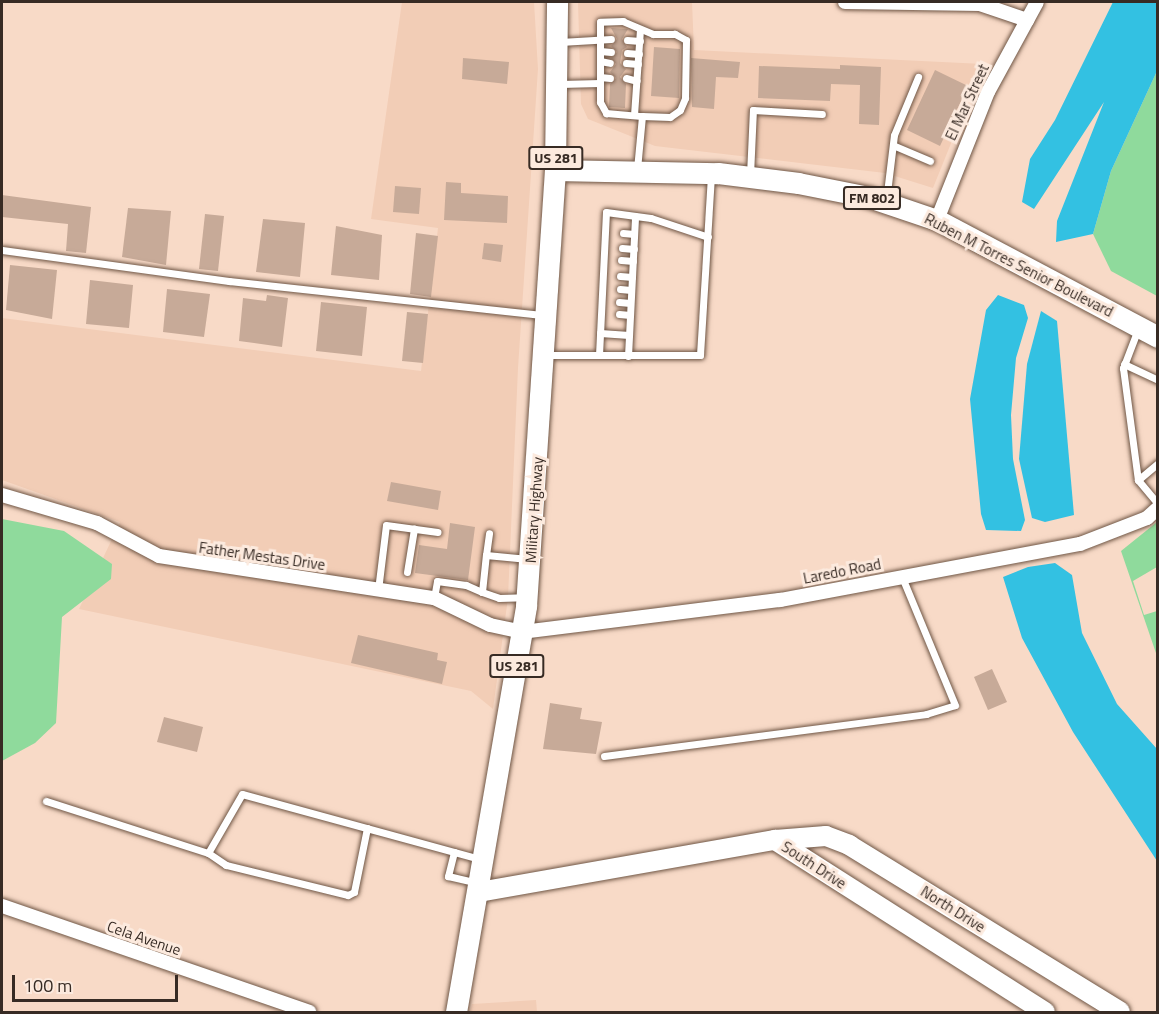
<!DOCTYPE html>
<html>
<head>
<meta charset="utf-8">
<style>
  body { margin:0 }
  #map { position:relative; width:1159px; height:1014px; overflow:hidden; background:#f8dac7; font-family:"Titillium Web",sans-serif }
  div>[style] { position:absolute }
  .built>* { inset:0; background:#f2cdb6 }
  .green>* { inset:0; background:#8fda9c }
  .water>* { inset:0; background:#33c1e2 }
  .building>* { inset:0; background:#c7aa98 }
  .roads { filter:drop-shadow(0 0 2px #6f5645) drop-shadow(0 0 2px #6f5645) }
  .lane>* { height:7px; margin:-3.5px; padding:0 3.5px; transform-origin:3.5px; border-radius:3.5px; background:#fff }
  .street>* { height:14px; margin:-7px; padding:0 7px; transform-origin:7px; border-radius:7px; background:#fff }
  .secondary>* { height:20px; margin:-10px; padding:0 10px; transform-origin:10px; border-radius:10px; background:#fff }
  .primary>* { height:21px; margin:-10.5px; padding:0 10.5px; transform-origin:10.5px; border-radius:10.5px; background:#fff }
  span { translate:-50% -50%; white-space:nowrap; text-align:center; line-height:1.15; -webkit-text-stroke:6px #fceade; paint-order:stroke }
  .shield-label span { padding:2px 4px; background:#fceade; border:2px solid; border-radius:4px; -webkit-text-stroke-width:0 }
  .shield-label { font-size:14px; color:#372b24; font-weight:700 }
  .street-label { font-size:15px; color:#372b24 }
  .frame { position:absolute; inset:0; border:3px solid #372b24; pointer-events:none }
  .scale { position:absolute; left:12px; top:975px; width:166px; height:27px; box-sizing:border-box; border:3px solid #372b24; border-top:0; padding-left:8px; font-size:18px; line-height:21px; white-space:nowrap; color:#372b24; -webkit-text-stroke:4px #fceade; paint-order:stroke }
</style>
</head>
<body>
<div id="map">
  <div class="built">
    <div style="clip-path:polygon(402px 2px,534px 2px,538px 69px,518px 368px,508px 598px,493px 709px,471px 691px,79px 609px,120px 522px,2px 480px,2px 318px,421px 371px,438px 228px,371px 219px)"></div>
    <div style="clip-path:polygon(578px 2px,692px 2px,694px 50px,983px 64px,933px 188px,885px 173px,655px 146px,588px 119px,581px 104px)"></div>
    <div style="clip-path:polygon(536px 1000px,537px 1012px,470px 1012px,472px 1004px)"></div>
  </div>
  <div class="green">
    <div style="clip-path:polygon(1157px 71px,1157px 296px,1111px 271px,1093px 234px,1111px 171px)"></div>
    <div style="clip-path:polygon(2px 519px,64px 531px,112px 564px,111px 579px,62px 617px,56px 723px,35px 743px,2px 761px)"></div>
    <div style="clip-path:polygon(1157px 522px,1157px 567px,1133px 581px,1144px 615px,1157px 611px,1157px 656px,1121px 551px)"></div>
  </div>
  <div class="water">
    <div style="clip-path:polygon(1113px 2px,1157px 2px,1157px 71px,1111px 171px,1093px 234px,1056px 242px,1057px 221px,1104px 102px,1034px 209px,1022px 202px,1030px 159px,1055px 120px)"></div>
    <div style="clip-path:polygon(998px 295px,1024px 305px,1028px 318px,1016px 358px,1011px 415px,1013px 459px,1025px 520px,1021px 531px,986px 530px,981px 514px,970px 399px,986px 310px)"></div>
    <div style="clip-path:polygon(1041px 311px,1057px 321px,1074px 515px,1045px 522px,1032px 518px,1019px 459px,1027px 364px)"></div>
    <div style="clip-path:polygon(1055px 563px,1072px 575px,1082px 633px,1117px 704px,1157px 749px,1157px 861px,1073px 732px,1022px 638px,1003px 577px,1028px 567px)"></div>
  </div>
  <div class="building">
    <div style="clip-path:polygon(611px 28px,628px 29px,622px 39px,627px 47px,622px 50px,620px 63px,626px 69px,620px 77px,626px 84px,625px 108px,609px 107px,610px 84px,616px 78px,610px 72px,616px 64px,611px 58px,617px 52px,611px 46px,617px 39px)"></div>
    <div style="clip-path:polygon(654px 47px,680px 49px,679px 98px,651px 96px)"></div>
    <div style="clip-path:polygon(463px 58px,509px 62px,507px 84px,462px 79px)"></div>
    <div style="clip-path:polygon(691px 58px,740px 62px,738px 78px,716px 77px,714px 109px,692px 107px)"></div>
    <div style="clip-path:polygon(840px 65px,881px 67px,879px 125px,859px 124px,860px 85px,831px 84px,830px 101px,758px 98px,759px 66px,840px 69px)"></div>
    <div style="clip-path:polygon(935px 70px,968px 86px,940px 146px,907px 130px)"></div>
    <div style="clip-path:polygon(446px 182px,461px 183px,461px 193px,508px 196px,507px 223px,444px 220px)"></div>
    <div style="clip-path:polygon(395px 186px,421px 188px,419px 214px,393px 212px)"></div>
    <div style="clip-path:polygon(2px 195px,91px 207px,86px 253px,66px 251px,68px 224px,2px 217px)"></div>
    <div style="clip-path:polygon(128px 208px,171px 211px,166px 265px,122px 257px)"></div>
    <div style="clip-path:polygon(205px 214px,224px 216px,218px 271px,199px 269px)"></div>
    <div style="clip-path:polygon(263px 219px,305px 223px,300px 277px,256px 272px)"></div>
    <div style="clip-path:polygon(336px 226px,382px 235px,379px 280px,331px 275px)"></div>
    <div style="clip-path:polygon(416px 233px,438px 236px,431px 297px,410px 294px)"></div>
    <div style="clip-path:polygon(484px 243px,503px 245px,501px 262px,482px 259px)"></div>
    <div style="clip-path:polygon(10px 265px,57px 270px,52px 319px,6px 310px)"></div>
    <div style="clip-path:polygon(90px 280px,133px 285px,129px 328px,86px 324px)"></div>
    <div style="clip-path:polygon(167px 289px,210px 294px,204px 337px,163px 332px)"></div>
    <div style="clip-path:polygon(267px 295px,288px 298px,282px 347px,239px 341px,243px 298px,266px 301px)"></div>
    <div style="clip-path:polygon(321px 302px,367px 307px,362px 356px,316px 351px)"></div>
    <div style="clip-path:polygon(407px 312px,428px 314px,423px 363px,402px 361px)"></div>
    <div style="clip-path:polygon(391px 482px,441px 491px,438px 510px,387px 501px)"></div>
    <div style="clip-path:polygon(450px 523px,475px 527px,468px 580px,415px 573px,419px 545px,447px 549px)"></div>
    <div style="clip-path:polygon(358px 635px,438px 653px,437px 660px,447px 662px,442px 684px,351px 663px)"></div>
    <div style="clip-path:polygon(992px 669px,1007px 702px,988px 710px,974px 677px)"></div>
    <div style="clip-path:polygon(550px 703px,582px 708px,580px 719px,602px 722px,596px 754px,543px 749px)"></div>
    <div style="clip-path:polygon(164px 717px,203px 727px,197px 752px,157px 742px)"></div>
  </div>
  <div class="roads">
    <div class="lane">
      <div style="left:627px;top:40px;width:13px;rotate:4deg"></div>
      <div style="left:560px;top:42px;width:51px;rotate:-3.4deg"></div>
      <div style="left:600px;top:51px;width:11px;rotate:5deg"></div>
      <div style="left:627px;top:53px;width:12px;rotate:5deg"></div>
      <div style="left:600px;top:61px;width:10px;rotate:11deg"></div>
      <div style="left:626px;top:63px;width:12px;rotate:5deg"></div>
      <div style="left:600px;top:77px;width:10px;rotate:6deg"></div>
      <div style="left:626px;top:78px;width:11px;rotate:15deg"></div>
      <div style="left:560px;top:84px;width:40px;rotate:-1.4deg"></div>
      <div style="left:634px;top:115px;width:85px;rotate:-86deg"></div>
      <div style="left:895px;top:146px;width:38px;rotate:23deg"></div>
      <div style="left:637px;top:169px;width:53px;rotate:-84.6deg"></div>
      <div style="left:642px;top:116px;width:28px;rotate:2deg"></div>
      <div style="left:670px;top:117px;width:12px;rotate:-35deg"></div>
      <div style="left:680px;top:110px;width:13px;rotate:-67deg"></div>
      <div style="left:685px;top:98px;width:58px;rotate:-89deg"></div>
      <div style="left:686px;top:40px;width:13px;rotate:-151deg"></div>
      <div style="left:675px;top:34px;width:22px;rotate:180deg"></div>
      <div style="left:653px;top:34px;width:33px;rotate:-157deg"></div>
      <div style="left:623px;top:21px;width:23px;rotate:178deg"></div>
      <div style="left:600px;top:22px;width:80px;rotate:90deg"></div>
      <div style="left:600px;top:102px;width:13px;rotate:61deg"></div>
      <div style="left:606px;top:113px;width:36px;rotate:5deg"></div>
      <div style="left:750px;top:175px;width:65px;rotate:-87.4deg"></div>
      <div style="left:753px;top:110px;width:69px;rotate:3.3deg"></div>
      <div style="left:886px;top:201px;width:66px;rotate:-83.1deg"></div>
      <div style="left:894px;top:135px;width:63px;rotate:-67.5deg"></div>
      <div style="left:623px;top:233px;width:11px;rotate:5deg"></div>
      <div style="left:622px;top:248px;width:12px;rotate:5deg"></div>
      <div style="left:2px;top:250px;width:229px;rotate:7.8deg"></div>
      <div style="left:229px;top:281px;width:317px;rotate:6.2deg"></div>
      <div style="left:621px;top:260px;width:12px;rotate:5deg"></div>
      <div style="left:620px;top:276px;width:12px;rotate:5deg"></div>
      <div style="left:620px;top:289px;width:11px;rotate:5deg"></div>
      <div style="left:619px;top:302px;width:11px;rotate:5deg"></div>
      <div style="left:619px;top:314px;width:11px;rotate:5deg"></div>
      <div style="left:1138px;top:329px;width:42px;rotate:111deg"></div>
      <div style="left:1123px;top:368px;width:113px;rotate:82.4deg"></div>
      <div style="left:1138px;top:480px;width:31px;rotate:50deg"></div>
      <div style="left:600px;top:333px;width:29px;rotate:4deg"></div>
      <div style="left:547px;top:355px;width:153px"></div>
      <div style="left:700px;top:355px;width:180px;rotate:-86.5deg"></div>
      <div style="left:599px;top:355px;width:143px;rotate:-87.2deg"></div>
      <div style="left:606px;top:212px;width:45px;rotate:7.6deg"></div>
      <div style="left:651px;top:218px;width:60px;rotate:18.4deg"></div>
      <div style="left:628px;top:356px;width:140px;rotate:-87.1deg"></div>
      <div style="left:1124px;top:364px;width:38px;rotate:25deg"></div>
      <div style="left:1138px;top:480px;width:26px;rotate:-40deg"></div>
      <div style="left:486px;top:555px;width:22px;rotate:-82deg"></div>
      <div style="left:407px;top:572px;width:44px;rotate:-80.8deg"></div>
      <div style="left:378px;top:590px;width:65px;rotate:-83deg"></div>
      <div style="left:386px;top:525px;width:52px;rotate:7.7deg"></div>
      <div style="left:482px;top:592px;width:18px;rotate:19deg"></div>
      <div style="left:499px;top:598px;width:25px;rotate:-2deg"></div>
      <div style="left:434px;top:598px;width:17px;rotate:-80deg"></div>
      <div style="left:437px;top:581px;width:29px;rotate:8deg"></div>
      <div style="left:466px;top:585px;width:17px;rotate:24deg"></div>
      <div style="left:482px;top:592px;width:37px;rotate:-84deg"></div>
      <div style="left:486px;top:555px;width:42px;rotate:5.4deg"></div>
      <div style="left:604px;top:756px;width:325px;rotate:-7.4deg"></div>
      <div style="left:926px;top:714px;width:30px;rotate:-17deg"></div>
      <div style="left:955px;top:705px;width:139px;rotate:-112.5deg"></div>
      <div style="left:46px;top:801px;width:170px;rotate:17.8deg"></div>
      <div style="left:367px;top:828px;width:65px;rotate:101.5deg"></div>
      <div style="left:354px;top:892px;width:7px;rotate:153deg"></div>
      <div style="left:348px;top:895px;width:126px;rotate:-166.2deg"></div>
      <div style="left:226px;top:865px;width:22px;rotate:-146deg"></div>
      <div style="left:208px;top:853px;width:68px;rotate:-60deg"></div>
      <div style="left:242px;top:794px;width:246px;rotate:15.3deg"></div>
      <div style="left:454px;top:852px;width:25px;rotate:104deg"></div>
      <div style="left:448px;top:876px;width:27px;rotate:13deg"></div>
    </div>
    <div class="street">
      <div style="left:845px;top:2px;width:135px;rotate:0.8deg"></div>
      <div style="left:980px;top:4px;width:50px;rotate:18.8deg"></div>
      <div style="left:937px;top:220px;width:138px;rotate:-68.3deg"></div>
      <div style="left:988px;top:92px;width:102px;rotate:-61.4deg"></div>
      <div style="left:2px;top:495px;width:99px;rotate:16.4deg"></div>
      <div style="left:97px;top:523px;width:70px;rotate:28deg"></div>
      <div style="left:159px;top:556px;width:278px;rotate:8.7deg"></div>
      <div style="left:434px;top:598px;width:62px;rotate:25.7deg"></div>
      <div style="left:490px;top:625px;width:33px;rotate:12deg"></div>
      <div style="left:522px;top:632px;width:260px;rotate:-7.1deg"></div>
      <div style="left:780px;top:600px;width:305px;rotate:-10.6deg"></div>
      <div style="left:1080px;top:544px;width:72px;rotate:-21.2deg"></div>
      <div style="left:1147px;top:518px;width:15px;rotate:-42deg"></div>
      <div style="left:2px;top:906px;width:325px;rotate:19deg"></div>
    </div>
    <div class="secondary">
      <div style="left:775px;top:840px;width:320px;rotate:32.5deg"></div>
      <div style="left:479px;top:892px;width:301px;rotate:-10deg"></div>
      <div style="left:775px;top:840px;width:51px;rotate:-4.5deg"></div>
      <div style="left:826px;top:836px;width:25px;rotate:21deg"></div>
      <div style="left:849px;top:845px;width:318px;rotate:31.6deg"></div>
    </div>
    <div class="primary">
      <div style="left:555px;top:170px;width:163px;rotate:1.1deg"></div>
      <div style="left:718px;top:173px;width:81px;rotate:7.1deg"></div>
      <div style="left:798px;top:183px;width:72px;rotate:11.2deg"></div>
      <div style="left:869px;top:197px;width:72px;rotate:18.7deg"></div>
      <div style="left:937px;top:220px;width:250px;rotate:27.9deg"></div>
      <div style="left:456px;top:1012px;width:412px;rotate:-80.2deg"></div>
      <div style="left:526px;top:606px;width:437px;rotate:-86.2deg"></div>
      <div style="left:555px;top:170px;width:168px;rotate:-89.3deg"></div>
    </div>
  </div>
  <div class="shield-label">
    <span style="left:556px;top:158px">US 281</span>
    <span style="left:872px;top:198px">FM 802</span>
    <span style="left:517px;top:666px">US 281</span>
  </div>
  <div class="street-label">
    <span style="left:967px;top:102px;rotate:-65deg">El Mar Street</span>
    <span style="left:1019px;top:265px;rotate:27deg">Ruben M Torres Senior Boulevard</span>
    <span style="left:534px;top:510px;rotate:-86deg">Military Highway</span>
    <span style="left:262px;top:556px;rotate:8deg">Father Mestas Drive</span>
    <span style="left:842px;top:571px;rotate:-11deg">Laredo Road</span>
    <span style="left:814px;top:865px;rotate:33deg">South Drive</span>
    <span style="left:953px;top:909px;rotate:32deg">North Drive</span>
    <span style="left:144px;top:938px;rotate:19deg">Cela Avenue</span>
  </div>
  <div class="frame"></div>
  <div class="scale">100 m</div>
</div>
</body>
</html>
